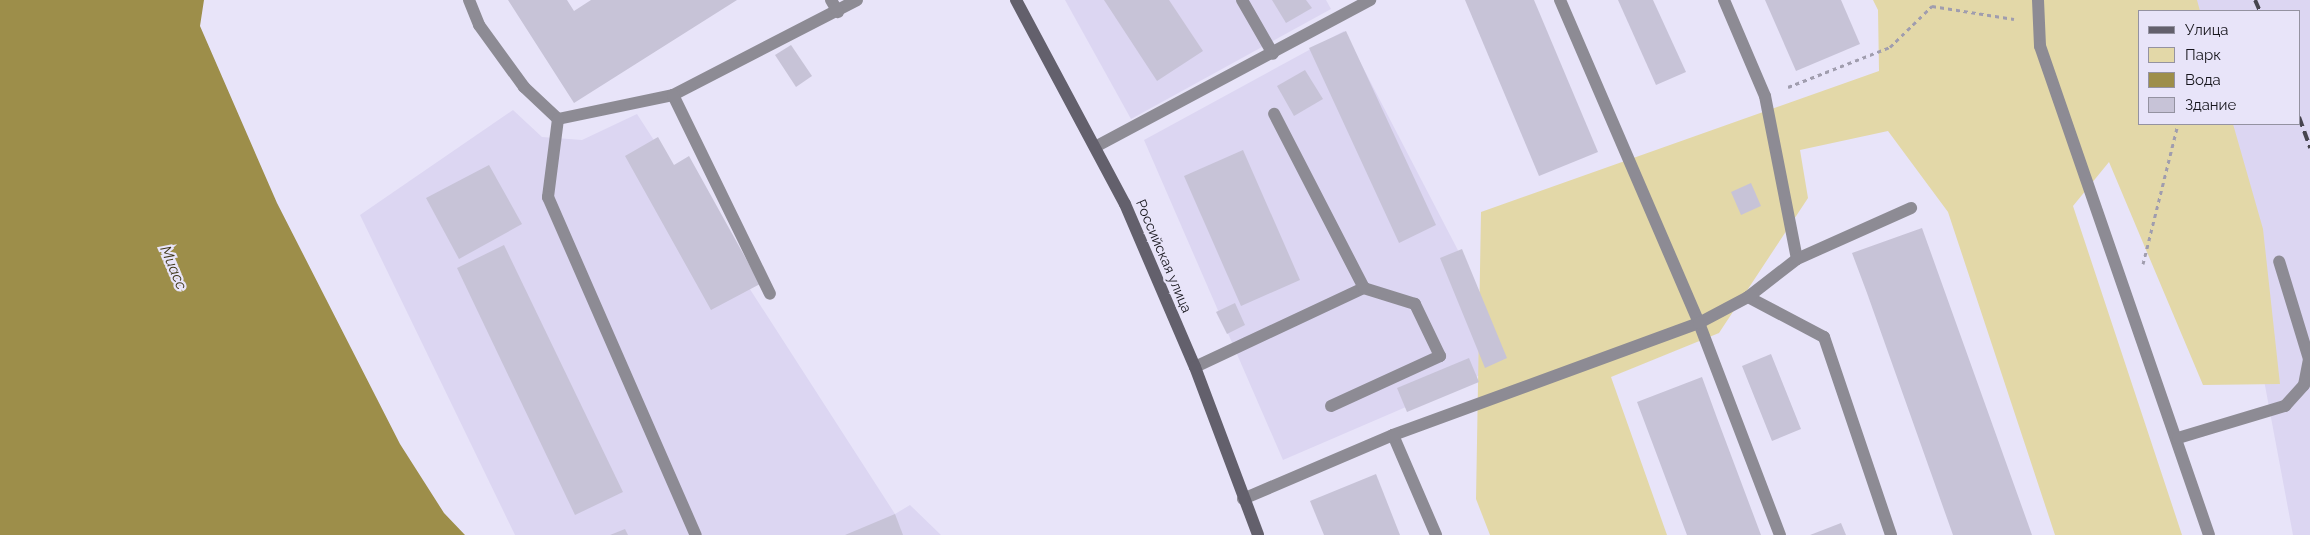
<!DOCTYPE html>
<html>
<head>
<meta charset="utf-8">
<style>
  body { margin:0 }
  #map { position:relative; width:2310px; height:535px; overflow:hidden; background:#e8e4f9; font-family:Raleway,sans-serif }
  div>[style] { position:absolute }
  .built>* { inset:0; background:#dcd6f2 }
  .green>* { inset:0; background:#e3d8a8 }
  .water>* { inset:0; background:#9d8e4a }
  .building>* { inset:0; background:#c7c3d7 }
  .path>* { height:3px; margin-top:-1.5px; transform-origin:0; background:repeating-linear-gradient(90deg,#a09dae 0 4px,transparent 0 8px) }
  .service>* { height:12px; margin:-6px; padding:0 6px; transform-origin:6px; border-radius:6px; background:#8d8b94 }
  .secondary>* { height:12px; margin:-6px; padding:0 6px; transform-origin:6px; border-radius:6px; background:#63606c }
  .rail>* { height:4px; margin-top:-2px; transform-origin:0; background:repeating-linear-gradient(90deg,#46444e 0 10px,transparent 0 15px) }
  span { translate:-50% -50%; white-space:nowrap; text-align:center; line-height:1.15; -webkit-text-stroke:4.5px #e8e4f9; paint-order:stroke }
  .street-label { font-size:14px; color:#17161d }
  .water-label { font-size:15px; color:#3f3719; font-style:italic }
  .legend { position:absolute; left:2138px; top:10px; width:162px; height:115px; box-sizing:border-box; background:#e8e4f9; border:1px solid #9492a1; margin:0; padding:6px 9px; list-style:none; font-size:15px; color:#17161d }
  .legend li { display:flex; align-items:center; gap:10px; height:25px }
  .legend b { width:25px; border:1px solid #9492a1 }
</style>
</head>
<body>
<div id="map">
  <div class="built">
    <div style="clip-path:polygon(1065px 0,1326px 0,1331px 9px,1131px 119px)"></div>
    <div style="clip-path:polygon(2181px 0,2310px 0,2310px 535px,2293px 535px,2216px 124px,2299px 124px,2299px 11px,2185px 11px)"></div>
    <div style="clip-path:polygon(1344px 31px,1515px 360px,1283px 460px,1144px 140px)"></div>
    <div style="clip-path:polygon(513px 110px,542px 137px,582px 140px,637px 114px,895px 514px,910px 505px,941px 535px,515px 535px,360px 215px)"></div>
  </div>
  <div class="green">
    <div style="clip-path:polygon(1873px 0,2197px 0,2200px 11px,2139px 11px,2139px 124px,2233px 124px,2263px 229px,2280px 384px,2203px 385px,2109px 162px,2073px 206px,2182px 535px,2055px 535px,1948px 212px,1888px 131px,1800px 150px,1808px 198px,1719px 333px,1611px 377px,1667px 535px,1490px 535px,1476px 499px,1481px 212px,1879px 71px,1878px 10px)"></div>
  </div>
  <div class="water">
    <div style="clip-path:polygon(0 0,204px 0,200px 26px,277px 203px,400px 444px,444px 513px,465px 535px,0 535px)"></div>
  </div>
  <div class="building">
    <div style="clip-path:polygon(508px 0,567px 0,574px 11px,591px 0,737px 0,574px 103px)"></div>
    <div style="clip-path:polygon(1104px 0,1169px 0,1203px 51px,1157px 81px)"></div>
    <div style="clip-path:polygon(1272px 0,1306px 0,1312px 8px,1286px 23px)"></div>
    <div style="clip-path:polygon(1465px 0,1534px 0,1598px 152px,1539px 176px)"></div>
    <div style="clip-path:polygon(1618px 0,1653px 0,1686px 72px,1656px 85px)"></div>
    <div style="clip-path:polygon(1765px 0,1841px 0,1860px 44px,1796px 71px)"></div>
    <div style="clip-path:polygon(1346px 31px,1436px 225px,1399px 243px,1309px 48px)"></div>
    <div style="clip-path:polygon(791px 45px,812px 76px,796px 87px,775px 55px)"></div>
    <div style="clip-path:polygon(1305px 70px,1323px 99px,1294px 116px,1277px 86px)"></div>
    <div style="clip-path:polygon(658px 137px,674px 165px,689px 156px,760px 284px,711px 310px,625px 156px)"></div>
    <div style="clip-path:polygon(1243px 150px,1300px 280px,1241px 306px,1184px 176px)"></div>
    <div style="clip-path:polygon(489px 165px,522px 224px,459px 259px,426px 198px)"></div>
    <div style="clip-path:polygon(1751px 183px,1761px 206px,1741px 215px,1731px 192px)"></div>
    <div style="clip-path:polygon(1922px 228px,2032px 535px,1953px 535px,1867px 293px,1852px 253px)"></div>
    <div style="clip-path:polygon(504px 245px,623px 492px,575px 515px,457px 268px)"></div>
    <div style="clip-path:polygon(1462px 249px,1507px 358px,1485px 368px,1440px 258px)"></div>
    <div style="clip-path:polygon(1235px 303px,1245px 325px,1227px 334px,1216px 312px)"></div>
    <div style="clip-path:polygon(1771px 354px,1801px 429px,1772px 441px,1742px 366px)"></div>
    <div style="clip-path:polygon(1469px 358px,1479px 382px,1407px 412px,1397px 388px)"></div>
    <div style="clip-path:polygon(1702px 377px,1717px 418px,1761px 535px,1687px 535px,1637px 402px)"></div>
    <div style="clip-path:polygon(1376px 474px,1400px 535px,1324px 535px,1310px 501px)"></div>
    <div style="clip-path:polygon(895px 514px,903px 535px,845px 535px)"></div>
    <div style="clip-path:polygon(1841px 523px,1846px 535px,1810px 535px)"></div>
    <div style="clip-path:polygon(625px 529px,628px 535px,610px 535px)"></div>
  </div>
  <div class="path">
    <div style="left:1788px;top:87px;width:110px;rotate:-21.4deg"></div>
    <div style="left:1890px;top:47px;width:59px;rotate:-44.3deg"></div>
    <div style="left:1932px;top:6px;width:83px;rotate:9deg"></div>
    <div style="left:2143px;top:264px;width:144px;rotate:-76deg"></div>
  </div>
  <div class="service">
    <div style="left:469px;top:0;width:27px;rotate:68deg"></div>
    <div style="left:479px;top:25px;width:77px;rotate:54deg"></div>
    <div style="left:524px;top:87px;width:47px;rotate:43.3deg"></div>
    <div style="left:558px;top:119px;width:117px;rotate:-11.8deg"></div>
    <div style="left:673px;top:95px;width:207px;rotate:-27.3deg"></div>
    <div style="left:831px;top:0;width:14px;rotate:60deg"></div>
    <div style="left:1242px;top:0;width:62px;rotate:60.1deg"></div>
    <div style="left:1560px;top:0;width:352px;rotate:66.7deg"></div>
    <div style="left:1699px;top:323px;width:227px;rotate:69.1deg"></div>
    <div style="left:1724px;top:0;width:104px;rotate:66.9deg"></div>
    <div style="left:1765px;top:96px;width:166px;rotate:78.9deg"></div>
    <div style="left:2038px;top:0;width:46px;rotate:87.5deg"></div>
    <div style="left:2040px;top:46px;width:517px;rotate:70.93deg"></div>
    <div style="left:673px;top:95px;width:221px;rotate:64deg"></div>
    <div style="left:558px;top:119px;width:79px;rotate:97.3deg"></div>
    <div style="left:548px;top:197px;width:369px;rotate:66.4deg"></div>
    <div style="left:1095px;top:147px;width:312px;rotate:-28.1deg"></div>
    <div style="left:1748px;top:297px;width:86px;rotate:27.8deg"></div>
    <div style="left:1824px;top:337px;width:209px;rotate:71.3deg"></div>
    <div style="left:1195px;top:367px;width:187px;rotate:-25.1deg"></div>
    <div style="left:1364px;top:288px;width:196px;rotate:-117.3deg"></div>
    <div style="left:1331px;top:406px;width:120px;rotate:-24.6deg"></div>
    <div style="left:1440px;top:356px;width:58px;rotate:-115.7deg"></div>
    <div style="left:1415px;top:304px;width:53px;rotate:-162.6deg"></div>
    <div style="left:1393px;top:435px;width:109px;rotate:66.7deg"></div>
    <div style="left:2178px;top:438px;width:112px;rotate:-16.7deg"></div>
    <div style="left:2285px;top:406px;width:28px;rotate:-48deg"></div>
    <div style="left:2304px;top:385px;width:26px;rotate:-79deg"></div>
    <div style="left:2309px;top:359px;width:102px;rotate:-107deg"></div>
    <div style="left:1243px;top:499px;width:163px;rotate:-23.1deg"></div>
    <div style="left:1393px;top:435px;width:326px;rotate:-20.1deg"></div>
    <div style="left:1699px;top:323px;width:55px;rotate:-28deg"></div>
    <div style="left:1748px;top:297px;width:62px;rotate:-37.8deg"></div>
    <div style="left:1797px;top:259px;width:125px;rotate:-24.1deg"></div>
  </div>
  <div class="secondary">
    <div style="left:1016px;top:0;width:231px;rotate:61.9deg"></div>
    <div style="left:1125px;top:204px;width:177px;rotate:66.8deg"></div>
    <div style="left:1195px;top:367px;width:179px;rotate:69.4deg"></div>
  </div>
  <div class="rail">
    <div style="left:2255px;top:0;width:12px;rotate:66deg"></div>
    <div style="left:2299px;top:117px;width:33px;rotate:70deg"></div>
  </div>
  <div class="street-label">
    <span style="left:1164px;top:256px;rotate:67deg">Российская улица</span>
  </div>
  <div class="water-label">
    <span style="left:173px;top:268px;rotate:67deg">Миасс</span>
  </div>
  <ul class="legend">
  <li><b style="height:6px;background:#63606c"></b>Улица</li>
  <li><b style="height:14px;background:#e3d8a8"></b>Парк</li>
  <li><b style="height:14px;background:#9d8e4a"></b>Вода</li>
  <li><b style="height:14px;background:#c7c3d7"></b>Здание</li>
  </ul>
</div>
</body>
</html>
